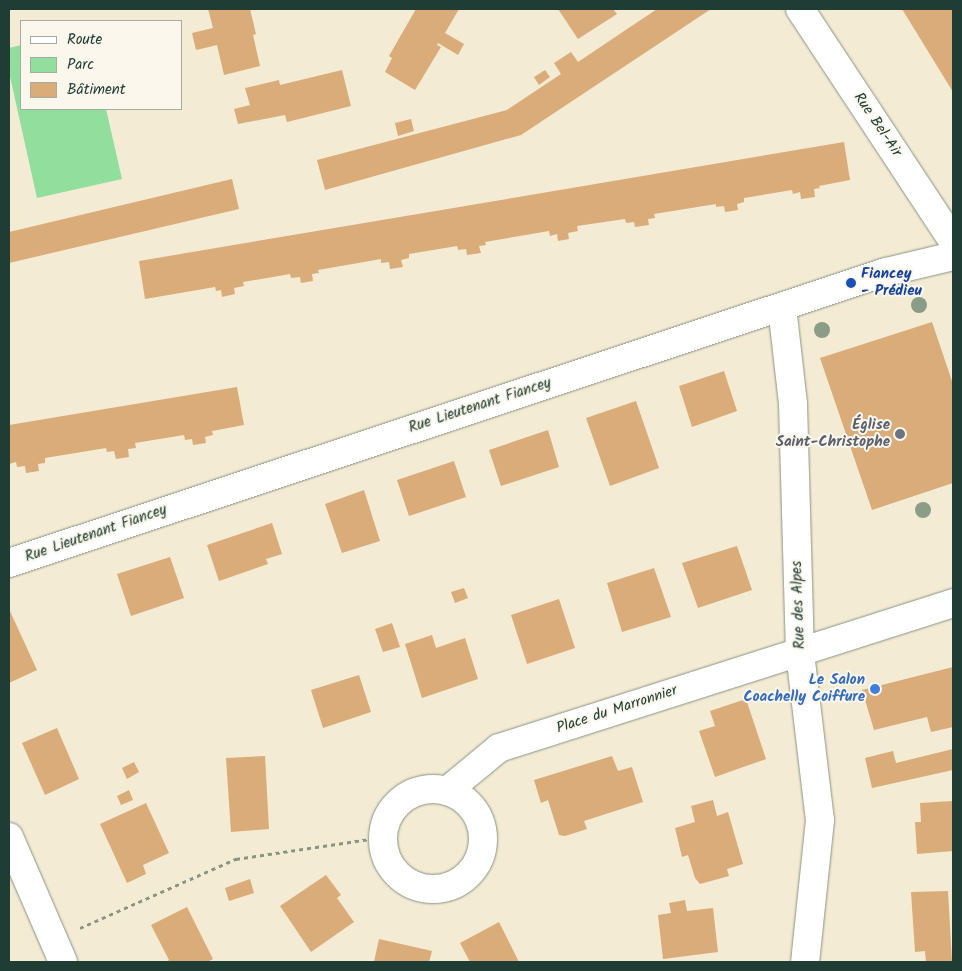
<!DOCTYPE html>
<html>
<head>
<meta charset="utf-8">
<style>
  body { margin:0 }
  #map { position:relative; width:962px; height:971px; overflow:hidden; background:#f3ebd3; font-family:Kalam,sans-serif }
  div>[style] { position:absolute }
  .green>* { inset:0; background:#92de9c }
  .building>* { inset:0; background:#d9ac7a }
  .path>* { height:3px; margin-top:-1.5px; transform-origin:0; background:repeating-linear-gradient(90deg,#899484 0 4px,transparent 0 8px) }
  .roads { filter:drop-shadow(0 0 1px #899484) drop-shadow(0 0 1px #899484) }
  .minor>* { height:28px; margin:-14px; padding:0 14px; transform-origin:14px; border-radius:14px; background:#fff }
  .minor>.ring { margin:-14px; padding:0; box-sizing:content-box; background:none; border:28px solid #fff; border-radius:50% }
  .trees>* { width:16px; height:16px; margin:-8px; border-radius:50%; background:#8b9d87 }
  .dots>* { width:14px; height:14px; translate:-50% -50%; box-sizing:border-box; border:2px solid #fbf7ec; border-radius:50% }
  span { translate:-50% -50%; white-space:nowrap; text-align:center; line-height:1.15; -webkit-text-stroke:4px #fbf7ec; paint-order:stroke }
  .street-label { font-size:15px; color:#1f3d34 }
  .transit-label { font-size:15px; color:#164399; font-weight:700 }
  .left { translate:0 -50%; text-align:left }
  .worship-label { font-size:15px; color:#5b616d; font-weight:700 }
  .right { translate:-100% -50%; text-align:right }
  .shop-label { font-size:15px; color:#366cbe; font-weight:700 }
  .frame { position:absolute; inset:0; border:10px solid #1f3d34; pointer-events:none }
  .legend { position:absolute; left:20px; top:20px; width:162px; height:90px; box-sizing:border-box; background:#fbf7ec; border:1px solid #a3ada2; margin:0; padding:6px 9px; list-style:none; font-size:15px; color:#1f3d34 }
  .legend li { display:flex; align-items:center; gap:10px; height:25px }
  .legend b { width:25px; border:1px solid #a3ada2 }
</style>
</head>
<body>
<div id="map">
  <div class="green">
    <div style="clip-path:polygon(21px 45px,21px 109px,106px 109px,122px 179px,37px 198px,9px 72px,9px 48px)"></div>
  </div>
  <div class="building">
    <div style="clip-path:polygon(208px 9px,250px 9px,256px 34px,253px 35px,260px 66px,224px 75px,217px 45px,196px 50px,192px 33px,213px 28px)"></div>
    <div style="clip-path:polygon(416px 9px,459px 9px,445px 33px,464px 44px,458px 55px,438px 43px,437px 45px,441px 47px,415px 90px,385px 72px,392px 58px,389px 56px)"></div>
    <div style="clip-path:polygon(558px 9px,613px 9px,617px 14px,578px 39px)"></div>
    <div style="clip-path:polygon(657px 9px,711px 9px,521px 135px,325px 190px,317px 160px,507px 110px,561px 74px,554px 63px,571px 52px,578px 62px)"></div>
    <div style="clip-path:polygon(902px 9px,953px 9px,953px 92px)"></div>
    <div style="clip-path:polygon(342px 70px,351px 106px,287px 122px,285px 115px,238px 124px,234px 109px,250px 105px,245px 88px,279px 80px,280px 85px)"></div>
    <div style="clip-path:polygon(545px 70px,550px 77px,539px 85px,534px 77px)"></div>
    <div style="clip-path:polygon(411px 119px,414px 131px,398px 136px,395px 123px)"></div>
    <div style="clip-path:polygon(844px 142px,850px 180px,819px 186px,820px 188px,814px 189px,815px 197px,801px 199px,800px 192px,793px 194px,792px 190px,744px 198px,744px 202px,737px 204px,738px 210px,725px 212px,724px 206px,716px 207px,716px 204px,654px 214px,655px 218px,648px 219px,649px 225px,635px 227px,634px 222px,626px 223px,625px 219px,577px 226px,578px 231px,568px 233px,569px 239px,558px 241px,557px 234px,550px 236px,549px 231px,485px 242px,486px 245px,479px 246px,481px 253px,467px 255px,466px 249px,458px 250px,457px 246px,409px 254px,409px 258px,401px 260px,403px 267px,390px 269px,389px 262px,381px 263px,381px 259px,318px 270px,319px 273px,312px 274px,313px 281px,301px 283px,300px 277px,291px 278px,290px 274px,243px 282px,244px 286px,234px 288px,235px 294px,222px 297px,221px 290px,216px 291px,215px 287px,145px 299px,139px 261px)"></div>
    <div style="clip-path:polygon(232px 179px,239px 209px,9px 263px,9px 232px)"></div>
    <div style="clip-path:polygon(932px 322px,953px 384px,953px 483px,872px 510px,820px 358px)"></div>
    <div style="clip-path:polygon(724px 371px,737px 411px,692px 427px,679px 386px)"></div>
    <div style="clip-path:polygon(237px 387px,244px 425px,212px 431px,213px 435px,205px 437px,206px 443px,193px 445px,192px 439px,185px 440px,184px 435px,135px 443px,136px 448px,128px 449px,129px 457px,116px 459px,114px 451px,107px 452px,106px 448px,45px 458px,45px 463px,38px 464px,39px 471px,26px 473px,25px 466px,17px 467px,16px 462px,9px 464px,9px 425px)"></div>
    <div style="clip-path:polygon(636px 401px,659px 468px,610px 486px,586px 418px)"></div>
    <div style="clip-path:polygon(548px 430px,559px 467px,501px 486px,489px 450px)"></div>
    <div style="clip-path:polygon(454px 461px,466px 497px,409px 516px,397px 480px)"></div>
    <div style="clip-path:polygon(364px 490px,380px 541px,342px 553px,325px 504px)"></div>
    <div style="clip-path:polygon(272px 523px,282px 554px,266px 559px,268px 564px,219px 581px,207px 545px)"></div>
    <div style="clip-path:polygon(737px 546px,752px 590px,698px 608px,682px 563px)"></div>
    <div style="clip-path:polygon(170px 557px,184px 598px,131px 616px,117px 574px)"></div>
    <div style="clip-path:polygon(654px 568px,671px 617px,622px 632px,607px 583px)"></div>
    <div style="clip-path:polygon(464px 588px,468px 598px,455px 603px,451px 592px)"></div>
    <div style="clip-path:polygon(559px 599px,575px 648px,527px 664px,511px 615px)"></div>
    <div style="clip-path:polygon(9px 609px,37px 670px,9px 683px)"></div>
    <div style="clip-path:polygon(392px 623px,400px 647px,383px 652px,375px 629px)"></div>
    <div style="clip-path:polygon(432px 635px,436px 648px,465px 638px,478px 679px,422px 698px,405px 644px)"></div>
    <div style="clip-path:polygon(953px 667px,953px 727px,931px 732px,927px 717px,874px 730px,862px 690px)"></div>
    <div style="clip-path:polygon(359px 675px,371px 712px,323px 728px,311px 690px)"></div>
    <div style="clip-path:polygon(746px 699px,766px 759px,715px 777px,699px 731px,715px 726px,710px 711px)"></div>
    <div style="clip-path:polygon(57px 728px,79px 779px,45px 795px,22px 743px)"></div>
    <div style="clip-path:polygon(953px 749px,953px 770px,872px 788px,865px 758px,893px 751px,896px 763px)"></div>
    <div style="clip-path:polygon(265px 756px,269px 829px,231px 832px,226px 758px)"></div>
    <div style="clip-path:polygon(612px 756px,618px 771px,632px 767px,643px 802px,584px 821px,587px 829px,565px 836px,559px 835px,548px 800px,541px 803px,534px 780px)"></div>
    <div style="clip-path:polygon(134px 762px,139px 772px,127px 779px,122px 768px)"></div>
    <div style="clip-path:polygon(129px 790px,133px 800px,121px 805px,117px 796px)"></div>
    <div style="clip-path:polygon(713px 800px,717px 816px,728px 812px,743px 864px,727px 869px,729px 876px,700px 884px,695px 878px,688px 855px,682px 857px,675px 828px,695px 822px,691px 806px)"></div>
    <div style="clip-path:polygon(953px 801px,953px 851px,917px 854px,915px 822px,921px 822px,920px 803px)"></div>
    <div style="clip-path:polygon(146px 803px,169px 853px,143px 865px,146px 874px,127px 883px,100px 824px)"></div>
    <div style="clip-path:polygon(326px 875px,341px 895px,337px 898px,354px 922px,311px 952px,280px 906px)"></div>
    <div style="clip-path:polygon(250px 879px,254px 893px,229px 901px,225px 888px)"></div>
    <div style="clip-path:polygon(948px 891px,952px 962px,926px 962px,925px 951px,915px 952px,911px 892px)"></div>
    <div style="clip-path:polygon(685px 900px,687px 911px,713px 908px,718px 952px,663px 959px,658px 915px,671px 913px,669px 903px)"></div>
    <div style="clip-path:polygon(187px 907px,213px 959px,207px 962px,166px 962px,169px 960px,151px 925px)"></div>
    <div style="clip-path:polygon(499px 922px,519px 962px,470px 962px,460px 943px)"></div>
    <div style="clip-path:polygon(379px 939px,432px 951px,429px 962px,374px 962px)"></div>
  </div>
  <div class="path">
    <div style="left:80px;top:928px;width:171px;rotate:-23.9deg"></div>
    <div style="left:236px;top:859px;width:149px;rotate:-8.5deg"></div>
  </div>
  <div class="roads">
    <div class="minor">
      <div style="left:800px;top:9px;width:278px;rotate:56.6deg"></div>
      <div style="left:782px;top:307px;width:98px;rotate:83.5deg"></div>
      <div style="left:793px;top:404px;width:249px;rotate:88.4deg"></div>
      <div style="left:800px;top:653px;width:168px;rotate:83.2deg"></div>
      <div style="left:820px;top:820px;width:143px;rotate:96deg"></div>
      <div style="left:9px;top:563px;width:924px;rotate:-18.36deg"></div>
      <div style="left:886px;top:272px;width:69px;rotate:-13.4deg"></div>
      <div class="ring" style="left:383px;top:789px;width:72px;height:72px"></div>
      <div style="left:447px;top:791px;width:67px;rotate:-39.6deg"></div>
      <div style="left:499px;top:748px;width:477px;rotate:-17.7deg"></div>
      <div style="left:9px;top:837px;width:136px;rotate:66.6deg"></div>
    </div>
  </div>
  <div class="trees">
    <div style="left:919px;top:305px"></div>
    <div style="left:822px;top:330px"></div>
    <div style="left:923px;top:510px"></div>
  </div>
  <div class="dots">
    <div style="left:851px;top:283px;background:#1a4fb4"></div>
    <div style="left:900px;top:434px;background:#6b7280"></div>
    <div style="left:875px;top:689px;background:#3f7fe0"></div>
  </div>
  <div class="street-label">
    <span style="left:877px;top:125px;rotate:56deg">Rue Bel-Air</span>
    <span style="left:480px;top:406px;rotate:-18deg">Rue Lieutenant Fiancey</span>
    <span style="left:96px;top:534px;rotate:-19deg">Rue Lieutenant Fiancey</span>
    <span style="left:799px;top:605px;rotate:-92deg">Rue des Alpes</span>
    <span style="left:617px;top:710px;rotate:-18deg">Place du Marronnier</span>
  </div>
  <div class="transit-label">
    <span class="left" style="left:861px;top:283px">Fiancey<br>- Prédieu</span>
  </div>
  <div class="worship-label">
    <span class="right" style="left:890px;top:434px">Église<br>Saint-Christophe</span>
  </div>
  <div class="shop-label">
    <span class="right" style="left:865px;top:689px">Le Salon<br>Coachelly Coiffure</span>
  </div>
  <div class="frame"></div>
  <ul class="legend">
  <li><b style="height:6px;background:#fff"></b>Route</li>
  <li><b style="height:14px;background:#92de9c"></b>Parc</li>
  <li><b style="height:14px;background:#d9ac7a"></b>Bâtiment</li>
  </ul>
</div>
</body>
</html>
